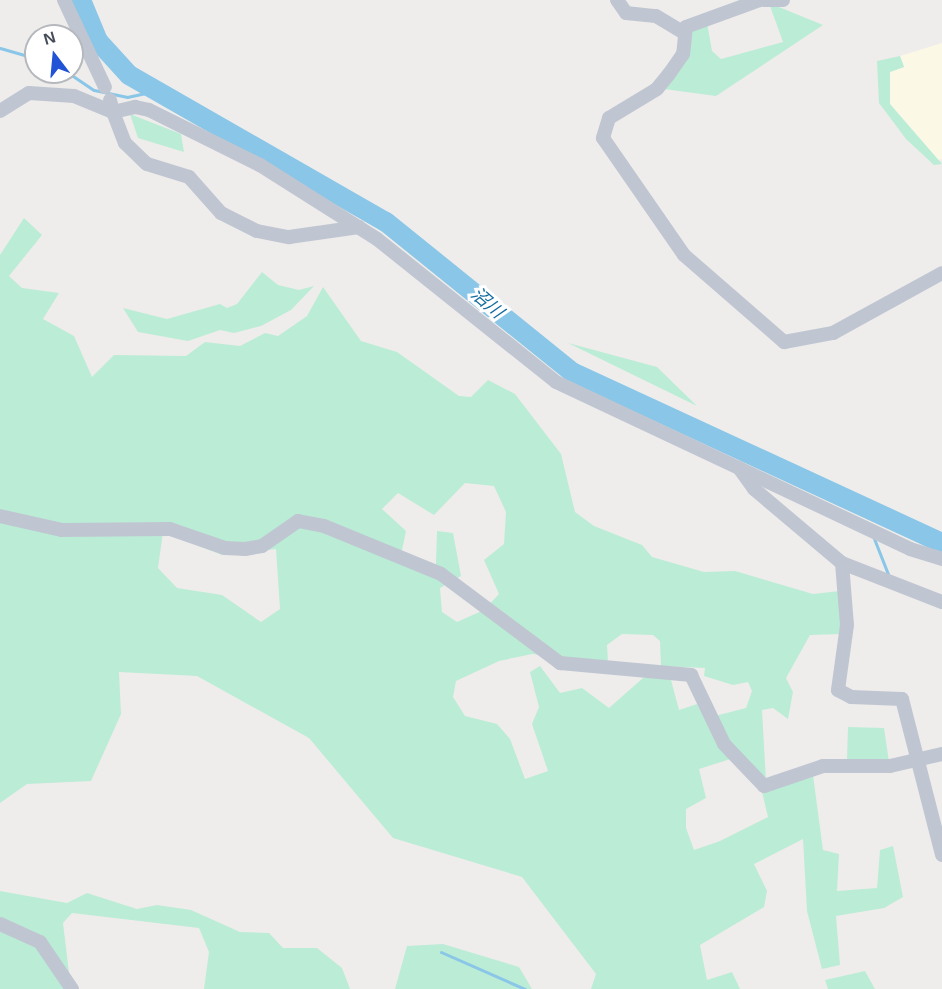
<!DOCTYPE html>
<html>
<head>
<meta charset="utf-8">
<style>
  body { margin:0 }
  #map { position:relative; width:942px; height:989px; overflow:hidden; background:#efedec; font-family:Arial,"Noto Sans JP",sans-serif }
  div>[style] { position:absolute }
  .commercial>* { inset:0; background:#fbf8e5 }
  .green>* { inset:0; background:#bbecd6 }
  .stream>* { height:3px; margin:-1.5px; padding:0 1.5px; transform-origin:1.5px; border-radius:1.5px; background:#8ac6e7 }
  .river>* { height:20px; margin:-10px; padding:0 10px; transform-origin:10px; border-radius:10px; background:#8ac6e7 }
  .minor>* { height:14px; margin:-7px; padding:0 7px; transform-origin:7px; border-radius:7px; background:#c0c6d1 }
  span { translate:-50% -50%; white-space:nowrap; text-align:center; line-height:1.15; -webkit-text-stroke:6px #fff; paint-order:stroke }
  .water-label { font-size:18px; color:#126ca0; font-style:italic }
  .north { position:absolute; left:24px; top:24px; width:60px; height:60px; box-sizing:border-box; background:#fff; border:2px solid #b5b8bd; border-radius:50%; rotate:344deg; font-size:16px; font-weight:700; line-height:24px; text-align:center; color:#464d59 }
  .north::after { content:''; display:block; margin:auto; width:21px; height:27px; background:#2053d6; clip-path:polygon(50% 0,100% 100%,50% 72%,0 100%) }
</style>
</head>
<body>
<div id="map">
  <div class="commercial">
    <div style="clip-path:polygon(942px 43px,942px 159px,935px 161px,890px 104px,890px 72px,904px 67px,900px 56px)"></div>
  </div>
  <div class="green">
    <div style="clip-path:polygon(769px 3px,823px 25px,716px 96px,664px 89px,689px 31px,707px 23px,712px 51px,721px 59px,783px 42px)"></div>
    <div style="clip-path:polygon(900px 56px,904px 67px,890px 72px,890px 104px,942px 164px,934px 165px,906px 139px,879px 103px,877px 61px)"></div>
    <div style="clip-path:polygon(130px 114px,181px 134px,184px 152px,138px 138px)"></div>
    <div style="clip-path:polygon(evenodd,24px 218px,42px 235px,9px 276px,22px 288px,59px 293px,43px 319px,74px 336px,92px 377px,114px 355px,186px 356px,205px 342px,240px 346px,265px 333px,278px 336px,307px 316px,323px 287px,361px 341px,397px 352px,459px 396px,471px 397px,488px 380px,515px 394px,561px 454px,575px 512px,594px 526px,642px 545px,652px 557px,704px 572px,735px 571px,813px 594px,840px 591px,841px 634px,810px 635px,786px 678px,793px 692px,788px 719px,773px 708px,762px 710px,766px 781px,740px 756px,699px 769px,706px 798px,686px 809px,686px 828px,694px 850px,720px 841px,768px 817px,762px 792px,813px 775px,823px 850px,839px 854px,837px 891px,877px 888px,880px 850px,893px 846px,903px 897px,884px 908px,836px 916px,840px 965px,822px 969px,807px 911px,803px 839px,754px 864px,767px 891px,764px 907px,700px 945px,707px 980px,732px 972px,740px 989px,591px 989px,596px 974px,522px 877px,393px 838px,309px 738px,197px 676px,119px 672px,121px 714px,91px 781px,27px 784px,0 803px,0 255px,24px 218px,465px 483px,494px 486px,506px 512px,504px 544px,484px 560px,499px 594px,484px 610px,457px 622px,442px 612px,440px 588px,461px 576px,453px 533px,437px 531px,436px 564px,423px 572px,400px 560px,406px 531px,382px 509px,398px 493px,434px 515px,465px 483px,24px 218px,163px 532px,222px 555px,276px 549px,280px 609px,261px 622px,222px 595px,177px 588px,158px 568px,163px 532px,24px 218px,622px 634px,653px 635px,660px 641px,661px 666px,705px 668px,704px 676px,733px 685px,748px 682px,752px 691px,746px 708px,715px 716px,715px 737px,697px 704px,679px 710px,671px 680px,661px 672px,643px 678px,609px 708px,582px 688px,560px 693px,540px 666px,530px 672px,539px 707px,532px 724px,548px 771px,525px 779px,510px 739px,497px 724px,465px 716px,453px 697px,456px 681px,499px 661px,532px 654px,608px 662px,607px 645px,622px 634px)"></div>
    <div style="clip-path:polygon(262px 272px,278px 285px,299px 290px,314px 286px,291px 310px,261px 326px,234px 333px,220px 330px,188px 341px,138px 332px,123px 308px,167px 319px,220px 304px,227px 308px,237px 304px)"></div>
    <div style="clip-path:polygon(568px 343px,657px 367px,697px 406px)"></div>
    <div style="clip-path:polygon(848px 727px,884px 728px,889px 762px,847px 759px)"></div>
    <div style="clip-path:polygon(0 891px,67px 903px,87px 893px,137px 909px,157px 905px,191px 910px,240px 932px,269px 933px,283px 948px,317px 948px,342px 968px,350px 989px,204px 989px,209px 952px,199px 928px,72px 913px,63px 923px,71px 989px,0 989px)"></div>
    <div style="clip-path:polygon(443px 944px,519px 967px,532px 989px,395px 989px,407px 946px)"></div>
    <div style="clip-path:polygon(865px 971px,875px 989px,828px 989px,825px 980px)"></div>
  </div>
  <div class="stream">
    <div style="left:0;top:48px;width:37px;rotate:16deg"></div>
    <div style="left:67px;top:72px;width:32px;rotate:34deg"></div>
    <div style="left:94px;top:90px;width:34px;rotate:12deg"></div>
    <div style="left:127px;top:97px;width:30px;rotate:-12deg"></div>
    <div style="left:873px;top:536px;width:41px;rotate:68.5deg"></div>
    <div style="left:441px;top:952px;width:92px;rotate:23.8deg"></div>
  </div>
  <div class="river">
    <div style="left:81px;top:0;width:44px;rotate:67.5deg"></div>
    <div style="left:98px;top:41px;width:46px;rotate:47.6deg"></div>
    <div style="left:129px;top:75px;width:296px;rotate:29.8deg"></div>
    <div style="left:386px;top:222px;width:239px;rotate:38.9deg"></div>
    <div style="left:572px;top:372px;width:408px;rotate:24.8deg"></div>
  </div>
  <div class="minor">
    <div style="left:64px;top:0;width:96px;rotate:64.8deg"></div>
    <div style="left:617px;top:0;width:16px;rotate:55deg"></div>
    <div style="left:626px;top:13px;width:30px;rotate:6deg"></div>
    <div style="left:656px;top:16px;width:31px;rotate:31deg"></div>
    <div style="left:760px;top:0;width:79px;rotate:160deg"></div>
    <div style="left:686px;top:27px;width:27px;rotate:96deg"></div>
    <div style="left:683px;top:54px;width:24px;rotate:125deg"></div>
    <div style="left:669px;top:74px;width:19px;rotate:129deg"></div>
    <div style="left:657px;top:89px;width:56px;rotate:148.9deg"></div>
    <div style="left:609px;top:118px;width:21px;rotate:107deg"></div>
    <div style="left:603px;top:138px;width:142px;rotate:55.3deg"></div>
    <div style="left:684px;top:255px;width:133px;rotate:41deg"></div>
    <div style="left:784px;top:342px;width:50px;rotate:-10.4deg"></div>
    <div style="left:833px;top:333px;width:124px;rotate:-28.8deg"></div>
    <div style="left:764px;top:0;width:19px"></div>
    <div style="left:110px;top:100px;width:12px;rotate:76deg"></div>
    <div style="left:113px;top:112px;width:23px;rotate:-13deg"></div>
    <div style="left:135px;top:107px;width:14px;rotate:12deg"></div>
    <div style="left:149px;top:110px;width:124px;rotate:26.4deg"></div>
    <div style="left:260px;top:165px;width:138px;rotate:32.3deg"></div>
    <div style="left:377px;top:239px;width:229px;rotate:38.6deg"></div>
    <div style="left:556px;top:382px;width:202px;rotate:25.2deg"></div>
    <div style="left:739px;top:468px;width:26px;rotate:54deg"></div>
    <div style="left:754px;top:489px;width:115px;rotate:40.1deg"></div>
    <div style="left:842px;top:563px;width:107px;rotate:21.3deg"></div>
    <div style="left:0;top:111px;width:34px;rotate:-32deg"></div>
    <div style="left:29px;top:93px;width:45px;rotate:3.8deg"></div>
    <div style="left:74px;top:96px;width:42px;rotate:22.3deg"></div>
    <div style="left:113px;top:112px;width:33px;rotate:69deg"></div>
    <div style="left:125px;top:143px;width:30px;rotate:44deg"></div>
    <div style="left:147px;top:164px;width:44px;rotate:17.2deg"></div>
    <div style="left:189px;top:177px;width:48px;rotate:48.4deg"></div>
    <div style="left:221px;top:213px;width:40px;rotate:26.6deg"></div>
    <div style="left:257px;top:231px;width:33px;rotate:11deg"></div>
    <div style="left:289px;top:237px;width:71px;rotate:-8.1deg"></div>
    <div style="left:741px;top:469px;width:187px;rotate:25.3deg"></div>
    <div style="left:910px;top:549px;width:34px;rotate:17deg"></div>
    <div style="left:0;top:516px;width:64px;rotate:12.7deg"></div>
    <div style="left:62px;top:530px;width:108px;rotate:-0.5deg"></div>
    <div style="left:170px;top:529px;width:58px;rotate:19.1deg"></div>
    <div style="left:225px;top:548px;width:20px;rotate:3deg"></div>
    <div style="left:245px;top:549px;width:17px;rotate:-10deg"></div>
    <div style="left:262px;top:546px;width:44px;rotate:-34.8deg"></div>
    <div style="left:298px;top:521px;width:26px;rotate:11deg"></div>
    <div style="left:324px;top:526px;width:126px;rotate:22.3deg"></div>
    <div style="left:441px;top:574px;width:149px;rotate:36.8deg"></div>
    <div style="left:560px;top:663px;width:132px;rotate:5.2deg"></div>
    <div style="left:691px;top:675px;width:76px;rotate:64.4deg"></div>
    <div style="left:724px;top:744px;width:58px;rotate:46.4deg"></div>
    <div style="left:764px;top:786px;width:62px;rotate:-18.7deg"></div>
    <div style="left:823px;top:766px;width:67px"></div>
    <div style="left:890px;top:766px;width:53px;rotate:-13deg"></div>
    <div style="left:842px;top:563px;width:62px;rotate:85.4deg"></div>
    <div style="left:847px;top:625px;width:66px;rotate:97.9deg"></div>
    <div style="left:838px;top:690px;width:15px;rotate:28deg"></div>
    <div style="left:851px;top:697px;width:51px;rotate:2.2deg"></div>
    <div style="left:902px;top:699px;width:161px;rotate:75.6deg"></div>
    <div style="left:0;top:924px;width:44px;rotate:24.2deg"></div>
    <div style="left:40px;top:942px;width:57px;rotate:55.8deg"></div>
  </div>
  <div class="water-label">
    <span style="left:487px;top:303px;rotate:41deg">沼川</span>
  </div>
  <div class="north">N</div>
</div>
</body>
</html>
